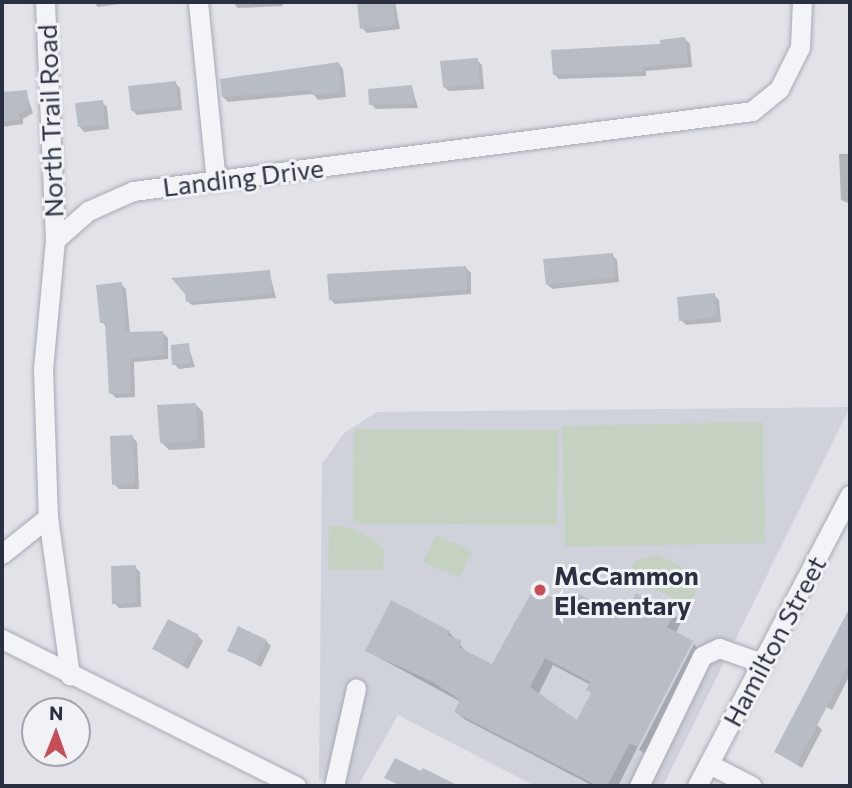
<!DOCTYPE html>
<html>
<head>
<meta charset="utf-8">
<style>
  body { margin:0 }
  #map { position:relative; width:852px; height:788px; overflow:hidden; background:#e1e3e9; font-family:Commissioner,sans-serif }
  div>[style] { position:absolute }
  .built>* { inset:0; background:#cfd2db }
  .green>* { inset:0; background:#c5d2c2 }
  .shadow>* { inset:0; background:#0003 }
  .building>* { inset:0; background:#b8bcc5 }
  .roads { filter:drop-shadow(0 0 2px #a6aab3) drop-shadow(0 0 2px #a6aab3) }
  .minor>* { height:19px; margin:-9.5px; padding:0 9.5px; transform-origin:9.5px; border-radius:9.5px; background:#f3f4f7 }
  .dots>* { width:19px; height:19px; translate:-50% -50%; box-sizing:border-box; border:4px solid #f0f2f6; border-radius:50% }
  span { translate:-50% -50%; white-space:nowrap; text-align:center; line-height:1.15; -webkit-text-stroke:6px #f0f2f6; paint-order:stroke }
  .street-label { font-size:26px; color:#2a3040 }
  .poi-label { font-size:26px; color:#2a3040; font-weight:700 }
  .left { translate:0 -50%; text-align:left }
  .frame { position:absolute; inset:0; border:4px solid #2a3040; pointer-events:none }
  .north { position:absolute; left:21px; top:697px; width:70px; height:70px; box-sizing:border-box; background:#f0f2f6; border:2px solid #a1a4ad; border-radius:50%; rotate:1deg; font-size:19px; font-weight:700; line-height:28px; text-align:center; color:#2a3040 }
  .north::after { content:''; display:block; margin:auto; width:24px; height:32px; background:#c74d57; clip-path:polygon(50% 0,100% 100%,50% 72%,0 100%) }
</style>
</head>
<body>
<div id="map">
  <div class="built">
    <div style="clip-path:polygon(850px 407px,663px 786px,535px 786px,398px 715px,358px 786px,319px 779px,322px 464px,344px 433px,377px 412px)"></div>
  </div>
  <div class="green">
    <div style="clip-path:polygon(763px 422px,765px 543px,565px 547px,562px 426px)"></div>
    <div style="clip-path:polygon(354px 429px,558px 430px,557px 525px,353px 523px)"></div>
    <div style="clip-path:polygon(329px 525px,348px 527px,375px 540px,384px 551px,383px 570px,328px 569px)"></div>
    <div style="clip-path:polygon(436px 535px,472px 551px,460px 578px,423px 562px)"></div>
    <div style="clip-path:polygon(656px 555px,703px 576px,689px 605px,628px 577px,635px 561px)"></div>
  </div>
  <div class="shadow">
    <div style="clip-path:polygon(93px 2px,119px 2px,120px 4px,98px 7px)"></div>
    <div style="clip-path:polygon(233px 2px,283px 2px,283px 6px,238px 8px)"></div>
    <div style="clip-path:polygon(359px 2px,395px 2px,400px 29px,367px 33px,362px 28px)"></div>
    <div style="clip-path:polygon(685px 39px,690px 44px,692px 67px,646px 71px,646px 76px,559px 79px,554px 74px)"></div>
    <div style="clip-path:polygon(477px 60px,482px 65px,484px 89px,449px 91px,444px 87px)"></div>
    <div style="clip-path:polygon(339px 64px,343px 69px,346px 97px,318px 100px,313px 94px,228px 102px,223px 97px)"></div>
    <div style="clip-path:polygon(175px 83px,180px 88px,182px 110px,137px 115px,132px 110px)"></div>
    <div style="clip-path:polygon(412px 87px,418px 108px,376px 109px,371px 104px)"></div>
    <div style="clip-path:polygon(26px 92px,33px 113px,23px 119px,23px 124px,2px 127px,2px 94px)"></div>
    <div style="clip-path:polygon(102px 102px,107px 107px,109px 129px,84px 132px,80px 127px)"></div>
    <div style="clip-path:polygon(839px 154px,850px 154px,850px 204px,841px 200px)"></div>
    <div style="clip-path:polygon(612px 255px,617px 260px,619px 282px,552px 289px,547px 284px)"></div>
    <div style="clip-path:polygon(466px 268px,471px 273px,471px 294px,335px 304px,330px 299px)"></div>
    <div style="clip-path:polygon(269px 271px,276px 298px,192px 305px,187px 301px)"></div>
    <div style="clip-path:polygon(121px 284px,126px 289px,130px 334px,163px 333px,168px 338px,168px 359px,134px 362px,135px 397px,116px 398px,111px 393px,107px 327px,102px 322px)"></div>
    <div style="clip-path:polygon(714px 295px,719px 300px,721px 322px,686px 325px,681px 320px)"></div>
    <div style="clip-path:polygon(188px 345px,195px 367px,179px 369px,174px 364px)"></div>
    <div style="clip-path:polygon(196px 405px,203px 412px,205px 448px,169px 450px,161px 442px)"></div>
    <div style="clip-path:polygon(132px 437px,137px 442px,139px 489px,119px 489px,114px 484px)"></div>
    <div style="clip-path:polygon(135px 567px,140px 572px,141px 607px,119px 608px,114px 603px)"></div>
    <div style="clip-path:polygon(evenodd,568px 608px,624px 619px,674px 615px,681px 622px,675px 634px,690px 643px,618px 786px,593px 786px,464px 719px,456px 712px,461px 702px,367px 651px,449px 632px,467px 653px,493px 667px,568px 608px,553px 665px,591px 685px,593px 694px,578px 722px,538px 695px,553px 665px)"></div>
    <div style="clip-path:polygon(850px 611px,850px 675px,832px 710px,806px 697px)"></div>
    <div style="clip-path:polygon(198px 636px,203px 641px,188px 669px,154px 649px)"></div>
    <div style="clip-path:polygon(266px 641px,271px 646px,261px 667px,229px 650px)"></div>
    <div style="clip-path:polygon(694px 644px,700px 651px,646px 754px,639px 750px)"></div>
    <div style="clip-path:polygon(817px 725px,822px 730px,802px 768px,776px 752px)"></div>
  </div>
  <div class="building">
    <div style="clip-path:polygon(357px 2px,393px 2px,395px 25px,360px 29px)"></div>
    <div style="clip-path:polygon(685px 37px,688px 63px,642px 67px,642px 72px,553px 75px,551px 50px,660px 44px,660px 40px)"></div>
    <div style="clip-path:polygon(478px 58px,480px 84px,443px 87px,440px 61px)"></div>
    <div style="clip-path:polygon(339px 62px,341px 92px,312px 95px,311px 90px,222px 97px,220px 79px)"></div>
    <div style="clip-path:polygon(176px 81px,178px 106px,131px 111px,128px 86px)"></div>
    <div style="clip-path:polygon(412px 85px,414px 104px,369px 105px,368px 89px)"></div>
    <div style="clip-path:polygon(27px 90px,29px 108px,19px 114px,19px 120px,2px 122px,2px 92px)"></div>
    <div style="clip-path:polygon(103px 100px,105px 125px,78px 127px,75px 103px)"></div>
    <div style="clip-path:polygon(613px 253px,615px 277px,546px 285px,543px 259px)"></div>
    <div style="clip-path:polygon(466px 266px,467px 290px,329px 300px,327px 274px)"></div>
    <div style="clip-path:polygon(270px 270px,272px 294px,231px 298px,186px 302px,185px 294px,171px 278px)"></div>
    <div style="clip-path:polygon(122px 282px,126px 332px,163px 331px,164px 355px,130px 358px,131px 393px,109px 394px,105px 322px,100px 323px,96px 285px)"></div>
    <div style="clip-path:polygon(715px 293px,717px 317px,679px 321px,677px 297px)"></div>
    <div style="clip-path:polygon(189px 343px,191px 363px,172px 365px,171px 345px)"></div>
    <div style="clip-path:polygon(196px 403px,198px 441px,160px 443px,157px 405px)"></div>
    <div style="clip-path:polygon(133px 435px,135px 484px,112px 485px,110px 436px)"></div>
    <div style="clip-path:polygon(136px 565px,137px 603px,112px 604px,111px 566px)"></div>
    <div style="clip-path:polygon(evenodd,534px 588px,568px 606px,575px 592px,624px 617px,636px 593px,675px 613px,667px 627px,693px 641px,638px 747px,630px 743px,607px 786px,598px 786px,454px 712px,460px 700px,433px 682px,365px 651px,391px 600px,450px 631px,448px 635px,462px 641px,459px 647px,492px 664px,534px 588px,545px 658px,590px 682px,586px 690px,591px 693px,577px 720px,530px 687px,545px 658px)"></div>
    <div style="clip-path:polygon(850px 607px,850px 662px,797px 764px,774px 752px)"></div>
    <div style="clip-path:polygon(168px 619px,199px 635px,183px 665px,152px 649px)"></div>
    <div style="clip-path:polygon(238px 626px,267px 640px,256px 663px,227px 651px)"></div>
    <div style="clip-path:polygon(395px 758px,421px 771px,423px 768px,459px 786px,401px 786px,384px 778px)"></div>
  </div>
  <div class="roads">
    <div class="minor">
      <div style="left:45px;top:2px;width:238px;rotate:87.6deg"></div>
      <div style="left:55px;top:240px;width:130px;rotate:95.3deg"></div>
      <div style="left:43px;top:369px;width:148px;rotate:88.1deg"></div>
      <div style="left:48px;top:517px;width:160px;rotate:82.1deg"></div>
      <div style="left:198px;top:2px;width:180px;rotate:84.3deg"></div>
      <div style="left:55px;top:240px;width:44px;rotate:-41.3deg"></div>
      <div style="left:88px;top:211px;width:49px;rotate:-24deg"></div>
      <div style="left:133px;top:191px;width:624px;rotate:-7.36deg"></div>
      <div style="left:752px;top:111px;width:35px;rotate:-39deg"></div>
      <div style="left:779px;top:89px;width:47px;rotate:-63.4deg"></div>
      <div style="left:800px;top:47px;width:45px;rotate:-87.5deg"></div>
      <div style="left:2px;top:554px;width:59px;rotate:-38.8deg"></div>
      <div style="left:2px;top:639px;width:329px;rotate:26.6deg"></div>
      <div style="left:709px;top:764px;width:48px;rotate:27.1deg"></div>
      <div style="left:334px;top:786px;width:100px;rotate:-77.3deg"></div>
      <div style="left:639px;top:786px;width:144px;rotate:-64.1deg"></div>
      <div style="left:702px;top:656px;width:19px;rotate:-25deg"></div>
      <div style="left:719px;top:648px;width:46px;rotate:19.2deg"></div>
      <div style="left:697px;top:786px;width:329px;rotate:-62.3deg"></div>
    </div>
  </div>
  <div class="dots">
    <div style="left:540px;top:590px;background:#c74d57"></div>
  </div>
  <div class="street-label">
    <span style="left:50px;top:121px;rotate:-92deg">North Trail Road</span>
    <span style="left:243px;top:177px;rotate:-7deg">Landing Drive</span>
    <span style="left:774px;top:641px;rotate:-62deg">Hamilton Street</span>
  </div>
  <div class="poi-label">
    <span class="left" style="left:554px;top:590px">McCammon<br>Elementary</span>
  </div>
  <div class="frame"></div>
  <div class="north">N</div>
</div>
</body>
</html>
